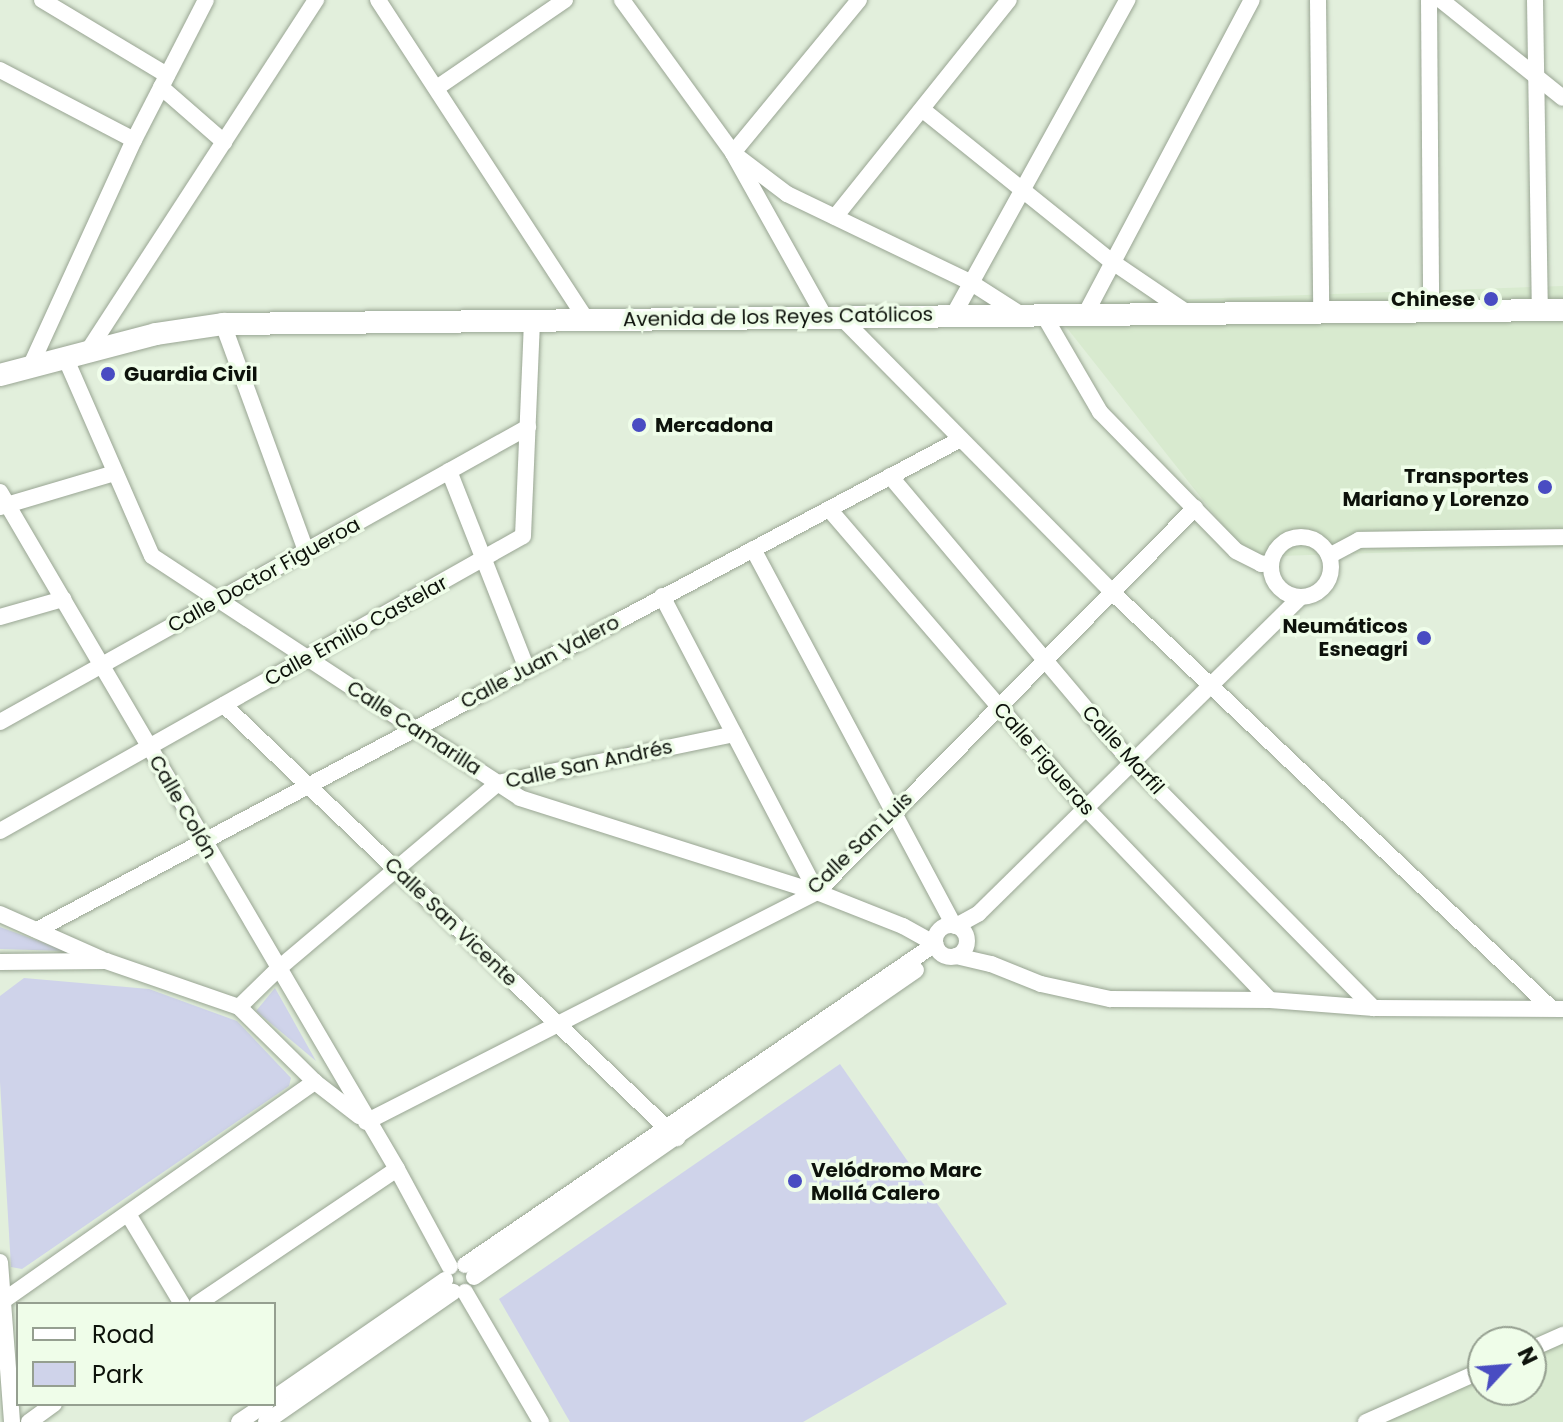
<!DOCTYPE html>
<html>
<head>
<meta charset="utf-8">
<style>
  body { margin:0 }
  #map { position:relative; width:1563px; height:1422px; overflow:hidden; background:#e2efdc; font-family:Poppins,sans-serif }
  div>[style] { position:absolute }
  .built>* { inset:0; background:#d8eacf }
  .green>* { inset:0; background:#cfd3ea }
  .roads { filter:drop-shadow(0 0 2px #99a593) drop-shadow(0 0 2px #99a593) }
  .street>* { height:16px; margin:-8px; padding:0 8px; transform-origin:8px; border-radius:8px; background:#fff }
  .street>.ring { margin:-8px; padding:0; box-sizing:content-box; background:none; border:16px solid #fff; border-radius:50% }
  .secondary>* { height:22px; margin:-11px; padding:0 11px; transform-origin:11px; border-radius:11px; background:#fff }
  .dots>* { width:22px; height:22px; translate:-50% -50%; box-sizing:border-box; border:4px solid #effde9; border-radius:50% }
  span { translate:-50% -50%; white-space:nowrap; text-align:center; line-height:1.15; -webkit-text-stroke:7px #effde9; paint-order:stroke }
  .poi-label { font-size:20px; color:#0d120b; font-weight:700 }
  .right { translate:-100% -50%; text-align:right }
  .left { translate:0 -50%; text-align:left }
  .street-label { font-size:20px; color:#0d120b }
  .legend { position:absolute; left:16px; top:1302px; width:260px; height:104px; box-sizing:border-box; background:#effde9; border:2px solid #959f90; margin:0; padding:10px 14px; list-style:none; font-size:24px; color:#0d120b }
  .legend li { display:flex; align-items:center; gap:16px; height:40px }
  .legend b { width:40px; border:2px solid #959f90 }
  .north { position:absolute; left:1467px; top:1326px; width:80px; height:80px; box-sizing:border-box; background:#effde9; border:2px solid #959f90; border-radius:50%; rotate:64deg; font-size:22px; font-weight:700; line-height:32px; text-align:center; color:#0d120b }
  .north::after { content:''; display:block; margin:auto; width:28px; height:36px; background:#494cc2; clip-path:polygon(50% 0,100% 100%,50% 72%,0 100%) }
</style>
</head>
<body>
<div id="map">
  <div class="built">
    <div style="clip-path:polygon(1563px 286px,1563px 547px,1248px 557px,1048px 304px)"></div>
    <div style="clip-path:polygon(1563px 1336px,1563px 1422px,1379px 1422px,1483px 1374px,1483px 1390px,1531px 1390px,1531px 1351px)"></div>
  </div>
  <div class="green">
    <div style="clip-path:polygon(0 927px,66px 951px,0 949px)"></div>
    <div style="clip-path:polygon(24px 978px,149px 989px,237px 1021px,291px 1078px,289px 1086px,22px 1269px,11px 1267px,0 1082px,0 996px)"></div>
    <div style="clip-path:polygon(275px 988px,316px 1061px,256px 1011px)"></div>
    <div style="clip-path:polygon(840px 1064px,1007px 1304px,803px 1422px,570px 1422px,499px 1299px)"></div>
  </div>
  <div class="roads">
    <div class="street">
      <div style="left:42px;top:0;width:146px;rotate:31deg"></div>
      <div style="left:378px;top:0;width:381px;rotate:56.9deg"></div>
      <div style="left:622px;top:0;width:189px;rotate:54deg"></div>
      <div style="left:733px;top:153px;width:187px;rotate:60.8deg"></div>
      <div style="left:859px;top:0;width:198px;rotate:129.5deg"></div>
      <div style="left:733px;top:153px;width:68px;rotate:37.2deg"></div>
      <div style="left:787px;top:194px;width:203px;rotate:25.7deg"></div>
      <div style="left:970px;top:282px;width:59px;rotate:32.6deg"></div>
      <div style="left:1318px;top:0;width:312px;rotate:89.4deg"></div>
      <div style="left:1429px;top:0;width:311px;rotate:89.6deg"></div>
      <div style="left:1441px;top:0;width:156px;rotate:38.8deg"></div>
      <div style="left:1535px;top:0;width:310px;rotate:89.1deg"></div>
      <div style="left:0;top:70px;width:151px;rotate:27.6deg"></div>
      <div style="left:161px;top:87px;width:84px;rotate:41.1deg"></div>
      <div style="left:438px;top:87px;width:154px;rotate:-34.4deg"></div>
      <div style="left:923px;top:110px;width:241px;rotate:38.8deg"></div>
      <div style="left:1111px;top:261px;width:91px;rotate:34.2deg"></div>
      <div style="left:835px;top:217px;width:278px;rotate:-51.3deg"></div>
      <div style="left:1086px;top:313px;width:354px;rotate:-62.1deg"></div>
      <div style="left:954px;top:314px;width:359px;rotate:-61.1deg"></div>
      <div style="left:1043px;top:314px;width:113px;rotate:59.8deg"></div>
      <div style="left:1100px;top:412px;width:194px;rotate:45.6deg"></div>
      <div style="left:1236px;top:551px;width:28px;rotate:27deg"></div>
      <div style="left:1261px;top:564px;width:10px;rotate:-6deg"></div>
      <div style="left:841px;top:317px;width:389px;rotate:45.4deg"></div>
      <div style="left:1114px;top:594px;width:602px;rotate:43.45deg"></div>
      <div style="left:223px;top:324px;width:242px;rotate:69.9deg"></div>
      <div style="left:88px;top:351px;width:419px;rotate:-57deg"></div>
      <div style="left:65px;top:357px;width:217px;rotate:66.4deg"></div>
      <div style="left:152px;top:556px;width:440px;rotate:33.3deg"></div>
      <div style="left:520px;top:798px;width:312px;rotate:17.6deg"></div>
      <div style="left:817px;top:892px;width:92px;rotate:21.6deg"></div>
      <div style="left:903px;top:926px;width:37px;rotate:29deg"></div>
      <div style="left:935px;top:944px;width:569px;rotate:145.67deg"></div>
      <div style="left:30px;top:367px;width:250px;rotate:-65.4deg"></div>
      <div style="left:134px;top:140px;width:157px;rotate:-62.8deg"></div>
      <div style="left:449px;top:471px;width:213px;rotate:68.5deg"></div>
      <div style="left:890px;top:476px;width:374px;rotate:49.9deg"></div>
      <div style="left:1131px;top:762px;width:346px;rotate:45.4deg"></div>
      <div style="left:0;top:492px;width:785px;rotate:59.61deg"></div>
      <div style="left:397px;top:1169px;width:111px;rotate:61.6deg"></div>
      <div style="left:0;top:507px;width:120px;rotate:-16.5deg"></div>
      <div style="left:829px;top:509px;width:393px;rotate:49.3deg"></div>
      <div style="left:1085px;top:807px;width:267px;rotate:46.2deg"></div>
      <div class="ring" style="left:1271px;top:537px;width:44px;height:44px"></div>
      <div style="left:753px;top:549px;width:427px;rotate:61.9deg"></div>
      <div style="left:1329px;top:556px;width:34px;rotate:-28deg"></div>
      <div style="left:1359px;top:540px;width:204px;rotate:-0.8deg"></div>
      <div style="left:662px;top:596px;width:334px;rotate:62.4deg"></div>
      <div style="left:0;top:617px;width:66px;rotate:-15.9deg"></div>
      <div style="left:224px;top:705px;width:627px;rotate:43.71deg"></div>
      <div style="left:0;top:722px;width:605px;rotate:-29.19deg"></div>
      <div style="left:0;top:831px;width:600px;rotate:-29.43deg"></div>
      <div style="left:523px;top:536px;width:216px;rotate:-87.6deg"></div>
      <div style="left:0;top:914px;width:111px;rotate:24deg"></div>
      <div class="ring" style="left:935px;top:925px;width:16px;height:16px"></div>
      <div style="left:956px;top:926px;width:26px;rotate:-29deg"></div>
      <div style="left:979px;top:913px;width:449px;rotate:-44.5deg"></div>
      <div style="left:37px;top:930px;width:1044px;rotate:-27.99deg"></div>
      <div style="left:956px;top:956px;width:36px;rotate:13deg"></div>
      <div style="left:991px;top:964px;width:54px;rotate:21.8deg"></div>
      <div style="left:1041px;top:984px;width:71px;rotate:12.3deg"></div>
      <div style="left:1110px;top:999px;width:160px;rotate:0.4deg"></div>
      <div style="left:1270px;top:1000px;width:104px;rotate:4.4deg"></div>
      <div style="left:1374px;top:1008px;width:189px;rotate:0.3deg"></div>
      <div style="left:0;top:962px;width:106px;rotate:-0.5deg"></div>
      <div style="left:106px;top:961px;width:141px;rotate:19.1deg"></div>
      <div style="left:239px;top:1007px;width:107px;rotate:44.6deg"></div>
      <div style="left:315px;top:1082px;width:56px;rotate:37.7deg"></div>
      <div style="left:239px;top:1007px;width:54px;rotate:-44.3deg"></div>
      <div style="left:278px;top:969px;width:288px;rotate:-40.2deg"></div>
      <div style="left:498px;top:783px;width:241px;rotate:-11.7deg"></div>
      <div style="left:366px;top:1122px;width:506px;rotate:-27.02deg"></div>
      <div style="left:817px;top:892px;width:539px;rotate:-45.45deg"></div>
      <div style="left:128px;top:1214px;width:105px;rotate:59deg"></div>
      <div style="left:0;top:1262px;width:160px;rotate:85.7deg"></div>
      <div style="left:474px;top:1277px;width:538px;rotate:-34.78deg"></div>
      <div style="left:465px;top:1292px;width:151px;rotate:59.7deg"></div>
      <div style="left:0;top:1303px;width:385px;rotate:-35.1deg"></div>
      <div style="left:197px;top:1304px;width:241px;rotate:-34deg"></div>
      <div style="left:1531px;top:1349px;width:35px;rotate:-24deg"></div>
      <div style="left:274px;top:1398px;width:208px;rotate:-34.6deg"></div>
      <div style="left:29px;top:1422px;width:31px;rotate:-36deg"></div>
      <div style="left:239px;top:1422px;width:32px;rotate:-34deg"></div>
      <div style="left:266px;top:1422px;width:228px;rotate:-34.8deg"></div>
      <div style="left:1366px;top:1422px;width:128px;rotate:-24deg"></div>
    </div>
    <div class="secondary">
      <div style="left:0;top:375px;width:161px;rotate:-14.7deg"></div>
      <div style="left:156px;top:334px;width:68px;rotate:-8.5deg"></div>
      <div style="left:223px;top:324px;width:1340px;rotate:-0.6deg"></div>
    </div>
  </div>
  <div class="dots">
    <div style="left:1491px;top:299px;background:#494cc2"></div>
    <div style="left:108px;top:374px;background:#494cc2"></div>
    <div style="left:639px;top:425px;background:#494cc2"></div>
    <div style="left:1545px;top:487px;background:#494cc2"></div>
    <div style="left:1424px;top:638px;background:#494cc2"></div>
    <div style="left:795px;top:1181px;background:#494cc2"></div>
  </div>
  <div class="poi-label">
    <span class="right" style="left:1475px;top:299px">Chinese</span>
    <span class="left" style="left:124px;top:374px">Guardia Civil</span>
    <span class="left" style="left:655px;top:425px">Mercadona</span>
    <span class="right" style="left:1529px;top:488px">Transportes<br>Mariano y Lorenzo</span>
    <span class="right" style="left:1408px;top:638px">Neumáticos<br>Esneagri</span>
    <span class="left" style="left:811px;top:1182px">Velódromo Marc<br>Mollá Calero</span>
  </div>
  <div class="street-label">
    <span style="left:778px;top:317px;rotate:-1deg">Avenida de los Reyes Católicos</span>
    <span style="left:264px;top:575px;rotate:-29deg">Calle Doctor Figueroa</span>
    <span style="left:356px;top:631px;rotate:-29deg">Calle Emilio Castelar</span>
    <span style="left:540px;top:662px;rotate:-28deg">Calle Juan Valero</span>
    <span style="left:414px;top:728px;rotate:33deg">Calle Camarilla</span>
    <span style="left:1123px;top:750px;rotate:48deg">Calle Marfil</span>
    <span style="left:1044px;top:759px;rotate:49deg">Calle Figueras</span>
    <span style="left:589px;top:764px;rotate:-12deg">Calle San Andrés</span>
    <span style="left:183px;top:807px;rotate:60deg">Calle Colón</span>
    <span style="left:860px;top:843px;rotate:-44deg">Calle San Luis</span>
    <span style="left:451px;top:922px;rotate:44deg">Calle San Vicente</span>
  </div>
  <ul class="legend">
  <li><b style="height:10px;background:#fff"></b>Road</li>
  <li><b style="height:22px;background:#cfd3ea"></b>Park</li>
  </ul>
  <div class="north">N</div>
</div>
</body>
</html>
